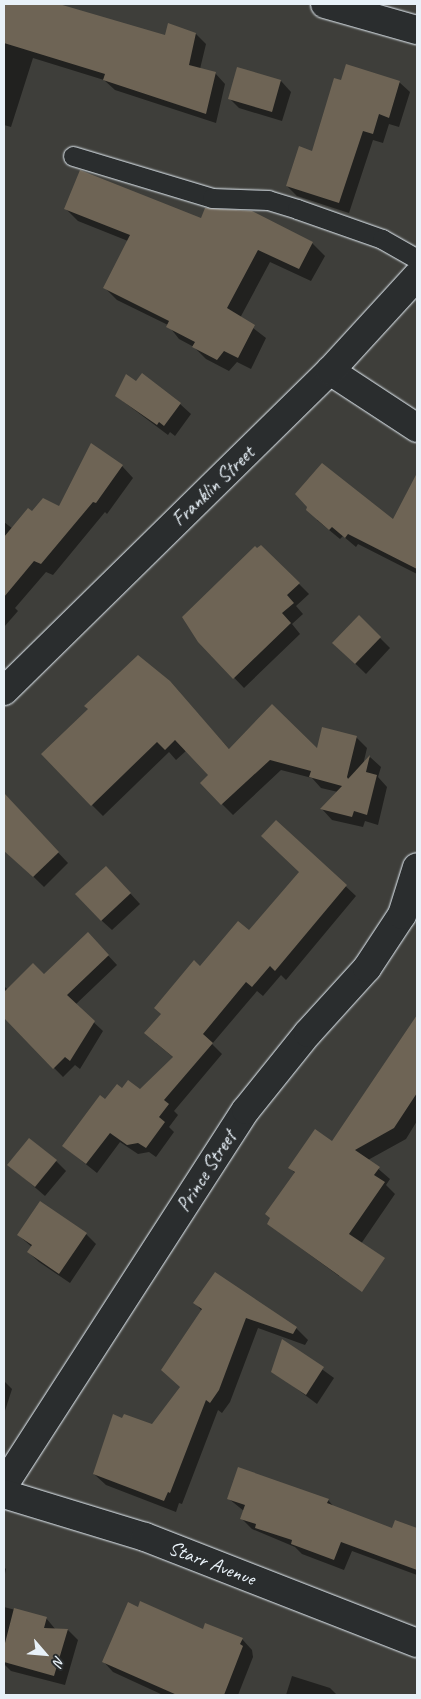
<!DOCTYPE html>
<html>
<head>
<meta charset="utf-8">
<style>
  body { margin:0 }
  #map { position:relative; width:421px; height:1699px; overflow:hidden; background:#3e3e3a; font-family:Caveat,sans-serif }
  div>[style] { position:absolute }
  .shadow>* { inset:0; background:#0007 }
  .building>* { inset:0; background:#6e6455 }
  .roads { filter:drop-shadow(0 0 1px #e8f1f8) drop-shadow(0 0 1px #e8f1f8) }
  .lane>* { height:19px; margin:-9.5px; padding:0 9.5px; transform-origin:9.5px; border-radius:9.5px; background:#2a2d2e }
  .street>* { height:28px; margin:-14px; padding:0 14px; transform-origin:14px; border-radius:14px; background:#2a2d2e }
  .secondary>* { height:28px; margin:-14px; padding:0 14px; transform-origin:14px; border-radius:14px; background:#2a2d2e }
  span { translate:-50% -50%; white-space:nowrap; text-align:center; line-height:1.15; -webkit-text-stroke:4px #2a2d2e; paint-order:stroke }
  .street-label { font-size:20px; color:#e8f1f8 }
  .frame { position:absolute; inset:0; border:5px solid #e8f1f8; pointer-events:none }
  .north { position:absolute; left:20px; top:1629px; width:50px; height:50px; -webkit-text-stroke:4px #2a2d2e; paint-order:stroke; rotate:117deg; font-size:14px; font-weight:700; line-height:20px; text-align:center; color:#e8f1f8 }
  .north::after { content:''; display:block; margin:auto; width:18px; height:22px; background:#e8f1f8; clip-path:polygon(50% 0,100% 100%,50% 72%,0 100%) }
</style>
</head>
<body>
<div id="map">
  <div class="shadow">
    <div style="clip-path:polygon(4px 4px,54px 4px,165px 37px,196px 34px,206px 44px,200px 69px,215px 73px,225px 84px,216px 123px,115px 90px,104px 80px,33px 58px,11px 127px,4px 125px)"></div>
    <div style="clip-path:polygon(238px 69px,281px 81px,291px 92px,282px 121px,239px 108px,229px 98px)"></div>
    <div style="clip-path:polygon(342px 82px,399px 82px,410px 92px,399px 127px,389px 124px,383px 143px,373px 140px,349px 213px,297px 196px,287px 186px,313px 152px)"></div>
    <div style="clip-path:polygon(66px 209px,202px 220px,312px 243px,325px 256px,311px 281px,270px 262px,240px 318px,266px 338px,251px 369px,237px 362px,229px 371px,206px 359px,194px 347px,179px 339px,168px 325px,117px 300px,105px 288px,128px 241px,78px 221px)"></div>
    <div style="clip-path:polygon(116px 396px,180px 404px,191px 414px,175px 436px,170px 432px,168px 435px)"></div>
    <div style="clip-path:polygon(122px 466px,133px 478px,107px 514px,105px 512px,53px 575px,46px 572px,15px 608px,18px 611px,4px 627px,4px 522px,13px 529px,32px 512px,59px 507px)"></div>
    <div style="clip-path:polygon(402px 505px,417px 514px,417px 574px,358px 544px,356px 547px,343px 536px,340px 539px,317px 520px,394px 520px)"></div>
    <div style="clip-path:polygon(261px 546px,309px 594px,296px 606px,303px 614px,292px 624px,300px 634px,244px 688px,199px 641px)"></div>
    <div style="clip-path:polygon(359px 617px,390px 648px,366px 674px,334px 643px)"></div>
    <div style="clip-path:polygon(evenodd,180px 694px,230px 750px,317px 750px,356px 737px,367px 748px,363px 765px,370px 757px,381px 767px,378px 777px,387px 787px,378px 825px,365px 821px,363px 827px,332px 820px,322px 809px,338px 792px,321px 788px,312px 778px,281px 770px,233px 815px,201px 783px,210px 775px,187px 750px,176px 760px,169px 752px,103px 816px,92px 805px,180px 694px,345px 778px,350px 779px,343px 787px,345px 778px)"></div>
    <div style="clip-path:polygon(16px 808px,68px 863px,44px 887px,4px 848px,4px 819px)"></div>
    <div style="clip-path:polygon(276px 821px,356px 896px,286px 980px,281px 975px,263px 996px,257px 991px,212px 1044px,222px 1054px,174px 1111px,178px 1115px,169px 1127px,174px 1132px,156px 1157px,149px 1152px,138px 1154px,120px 1142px,97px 1173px,63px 1146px,106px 1101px,123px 1090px,140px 1091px,174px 1058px,156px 1043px,200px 968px,249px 932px,300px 872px)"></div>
    <div style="clip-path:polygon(116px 878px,140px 904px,112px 930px,101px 920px)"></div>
    <div style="clip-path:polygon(88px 934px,117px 965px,75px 1005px,103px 1031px,80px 1069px,75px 1065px,63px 1077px,4px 1017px,4px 986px,8px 990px,44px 975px)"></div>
    <div style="clip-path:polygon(417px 1017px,417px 1121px,406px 1139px,368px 1160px,390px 1179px,386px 1185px,395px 1194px,339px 1276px,268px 1224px,295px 1173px,289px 1167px,332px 1143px)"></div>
    <div style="clip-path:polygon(56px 1161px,66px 1171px,45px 1196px,9px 1165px)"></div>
    <div style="clip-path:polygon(86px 1234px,96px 1244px,70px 1283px,39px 1262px,28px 1252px,32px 1247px,18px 1235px)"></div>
    <div style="clip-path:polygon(195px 1303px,296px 1328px,308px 1340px,305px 1345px,258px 1328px,230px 1402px,222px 1413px,218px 1410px,182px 1504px,179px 1503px,176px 1512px,106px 1485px,94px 1474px,123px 1419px,153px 1425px,181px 1388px,202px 1311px)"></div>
    <div style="clip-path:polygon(283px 1341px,334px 1378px,317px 1404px,273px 1371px)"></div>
    <div style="clip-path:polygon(4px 1381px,12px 1389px,4px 1414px)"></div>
    <div style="clip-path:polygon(229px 1499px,328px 1500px,335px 1508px,393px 1530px,396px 1522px,417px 1529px,417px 1575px,352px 1551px,344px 1570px,302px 1554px,295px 1547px,252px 1529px,241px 1518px,244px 1511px)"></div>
    <div style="clip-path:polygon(4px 1567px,6px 1569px,4px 1579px)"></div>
    <div style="clip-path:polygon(4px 1607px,46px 1618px,56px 1630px,68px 1630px,78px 1640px,65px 1685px,11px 1671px,4px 1664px)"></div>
    <div style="clip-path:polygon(204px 1630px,242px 1639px,252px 1650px,253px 1657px,238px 1695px,163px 1695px,113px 1672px,103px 1661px)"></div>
    <div style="clip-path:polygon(292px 1676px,330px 1688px,337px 1695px,286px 1695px)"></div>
  </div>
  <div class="building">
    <div style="clip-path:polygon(4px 4px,59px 4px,165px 35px,168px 23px,196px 33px,189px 65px,216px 72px,206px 114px,103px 80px,105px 74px,4px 43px)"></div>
    <div style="clip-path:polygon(346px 64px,400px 81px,389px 118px,379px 114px,373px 134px,363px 131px,339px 203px,286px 186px,299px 146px,312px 151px,334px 78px,341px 80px)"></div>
    <div style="clip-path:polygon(237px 67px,281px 80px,272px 112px,228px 99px)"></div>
    <div style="clip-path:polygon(80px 170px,201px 218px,205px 208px,252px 211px,313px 242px,299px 269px,258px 250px,227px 308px,255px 325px,238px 358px,224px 351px,217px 360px,192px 347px,195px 342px,166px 327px,169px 321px,103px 288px,130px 235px,64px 209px)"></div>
    <div style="clip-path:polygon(142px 373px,181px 403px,164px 426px,159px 422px,157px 425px,115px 396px,126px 374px,136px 381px)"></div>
    <div style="clip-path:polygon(91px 443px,123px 465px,96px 503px,93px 502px,41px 564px,34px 561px,4px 597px,4px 537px,28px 508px,32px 511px,43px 498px,59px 506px)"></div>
    <div style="clip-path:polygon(322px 463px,393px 519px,417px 473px,417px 569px,348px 534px,345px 538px,332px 527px,329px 530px,306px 510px,307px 507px,295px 494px)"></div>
    <div style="clip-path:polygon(261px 545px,300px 583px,287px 595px,294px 603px,282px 613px,291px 623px,233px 679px,198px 642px,182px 617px,255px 546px,257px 548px)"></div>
    <div style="clip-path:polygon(359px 615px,381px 637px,355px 664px,332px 643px)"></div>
    <div style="clip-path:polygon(138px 655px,170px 681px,229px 749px,272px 704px,317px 748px,322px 727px,357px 736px,347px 777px,348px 779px,370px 755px,366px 772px,377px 775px,367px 815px,354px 811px,352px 817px,320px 809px,342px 786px,309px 777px,311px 771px,270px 760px,221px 805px,200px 783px,208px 775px,175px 740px,165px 750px,157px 742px,91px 806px,41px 754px,88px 709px,84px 706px)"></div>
    <div style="clip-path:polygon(4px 793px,59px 852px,33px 877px,4px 851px)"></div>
    <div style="clip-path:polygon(276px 820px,347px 885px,275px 971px,270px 966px,252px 987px,246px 982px,203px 1034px,213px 1043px,164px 1100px,169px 1104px,159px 1117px,165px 1122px,146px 1148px,138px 1143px,127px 1145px,110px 1133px,86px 1164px,62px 1146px,100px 1095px,105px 1099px,117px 1084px,122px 1088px,128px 1080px,140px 1089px,173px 1057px,144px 1033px,161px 1014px,154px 1008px,194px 960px,200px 966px,238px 921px,249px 930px,299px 872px,261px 836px)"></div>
    <div style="clip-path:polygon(106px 866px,131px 893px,101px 921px,75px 894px)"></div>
    <div style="clip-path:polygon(88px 932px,109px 955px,67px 995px,95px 1021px,70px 1061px,65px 1057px,53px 1069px,4px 1018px,4px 992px,33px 963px,44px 974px)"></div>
    <div style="clip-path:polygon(417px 1015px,417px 1093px,394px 1128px,355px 1150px,380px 1167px,374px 1175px,385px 1182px,349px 1234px,385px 1258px,362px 1292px,267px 1224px,270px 1218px,265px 1214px,295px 1172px,288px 1168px,315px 1129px,332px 1141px)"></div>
    <div style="clip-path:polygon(29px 1138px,57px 1160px,35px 1187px,7px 1165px)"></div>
    <div style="clip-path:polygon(40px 1201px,87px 1233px,59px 1274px,27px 1252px,32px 1245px,17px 1235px)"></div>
    <div style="clip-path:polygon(215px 1272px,297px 1327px,293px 1334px,246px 1318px,219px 1390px,210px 1403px,206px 1400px,170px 1493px,168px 1492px,164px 1501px,93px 1474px,113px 1414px,122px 1418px,124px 1414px,152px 1424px,180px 1387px,161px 1370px,202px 1309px,193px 1303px)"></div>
    <div style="clip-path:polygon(282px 1339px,324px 1367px,306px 1395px,271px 1372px)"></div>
    <div style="clip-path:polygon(238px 1467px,329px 1499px,327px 1503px,392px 1528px,395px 1520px,417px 1528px,417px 1570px,341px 1542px,334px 1560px,291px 1544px,292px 1540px,255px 1528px,256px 1524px,240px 1519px,245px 1505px,227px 1499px)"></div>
    <div style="clip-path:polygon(140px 1601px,203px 1629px,205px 1623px,243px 1638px,240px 1644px,243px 1646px,224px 1695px,177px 1695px,102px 1662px,128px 1602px,138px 1607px)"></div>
    <div style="clip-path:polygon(14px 1608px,47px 1617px,44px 1628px,68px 1629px,54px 1676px,4px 1662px,4px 1647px)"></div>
  </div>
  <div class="roads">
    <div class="lane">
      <div style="left:73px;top:156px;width:145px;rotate:16.8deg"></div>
      <div style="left:212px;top:198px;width:56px;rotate:2deg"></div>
      <div style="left:268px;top:200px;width:30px;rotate:17deg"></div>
      <div style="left:297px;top:209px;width:90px;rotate:19.4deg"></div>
      <div style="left:382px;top:239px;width:40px;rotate:29.7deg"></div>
    </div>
    <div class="street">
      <div style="left:325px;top:4px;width:96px;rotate:15.8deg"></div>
      <div style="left:330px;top:371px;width:104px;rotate:33.2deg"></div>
      <div style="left:4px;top:1485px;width:446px;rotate:-57.2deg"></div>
      <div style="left:246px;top:1110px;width:99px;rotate:-51.2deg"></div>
      <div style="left:308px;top:1033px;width:88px;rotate:-47.8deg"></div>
      <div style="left:367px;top:968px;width:64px;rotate:-56.6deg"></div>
      <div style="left:402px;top:915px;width:50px;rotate:-72.6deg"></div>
    </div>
    <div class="secondary">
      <div style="left:4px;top:691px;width:457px;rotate:-44.5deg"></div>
      <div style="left:330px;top:371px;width:129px;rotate:-47.5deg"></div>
      <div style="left:4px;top:1494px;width:147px;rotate:17deg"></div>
      <div style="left:145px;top:1537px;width:292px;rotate:21.3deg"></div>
    </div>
  </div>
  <div class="street-label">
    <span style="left:213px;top:486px;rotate:-44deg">Franklin Street</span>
    <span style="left:206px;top:1171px;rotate:-57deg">Prince Street</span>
    <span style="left:212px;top:1563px;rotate:21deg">Starr Avenue</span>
  </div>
  <div class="frame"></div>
  <div class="north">N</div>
</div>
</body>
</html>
